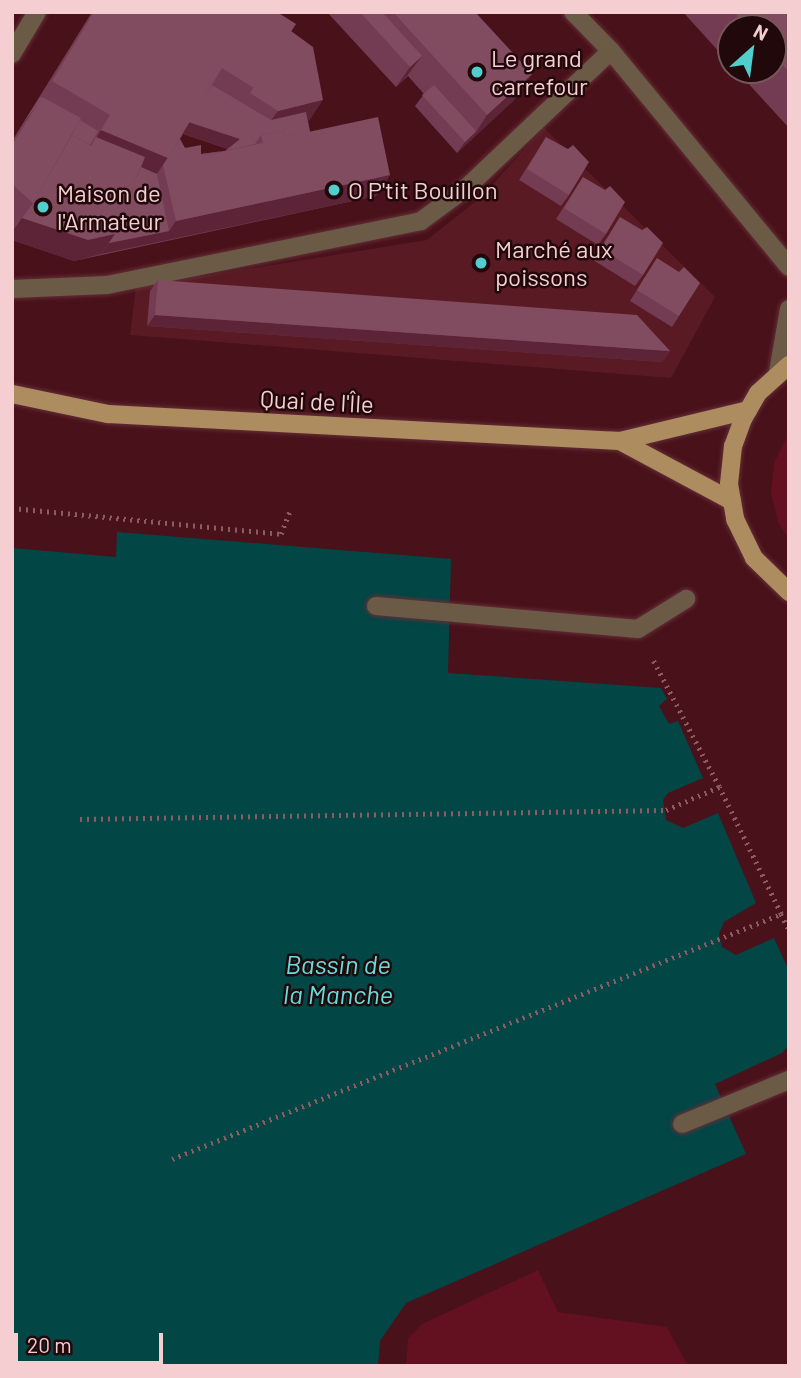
<!DOCTYPE html>
<html>
<head>
<meta charset="utf-8">
<style>
  body { margin:0 }
  #map { position:relative; width:801px; height:1378px; overflow:hidden; background:#49111a; font-family:Barlow,sans-serif }
  div>[style] { position:absolute }
  .built>* { inset:0; background:#591a24 }
  .green>* { inset:0; background:#631021 }
  .water>* { inset:0; background:#024646 }
  .path>* { height:4.5px; margin-top:-2.25px; transform-origin:0; background:repeating-linear-gradient(90deg,#8d5c62 0 2px,transparent 0 7px) }
  .roads { filter:drop-shadow(0 0 2px #642f37) drop-shadow(0 0 2px #642f37) }
  .service>* { height:18px; margin:-9px; padding:0 9px; transform-origin:9px; border-radius:9px; background:#6b5b46 }
  .minor>* { height:18px; margin:-9px; padding:0 9px; transform-origin:9px; border-radius:9px; background:#6b5b46 }
  .primary>* { height:18px; margin:-9px; padding:0 9px; transform-origin:9px; border-radius:9px; background:#ad8d60 }
  .wall>* { inset:0; background:#733c52 }
  .shaded-wall>* { inset:0; background:#5c2436 }
  .building>* { inset:0; background:#814c60 }
  .dots>* { width:19px; height:19px; translate:-50% -50%; box-sizing:border-box; border:4px solid #20080b; border-radius:50% }
  span { translate:-50% -50%; white-space:nowrap; text-align:center; line-height:1.15; -webkit-text-stroke:5px #20080b; paint-order:stroke }
  .poi-label { font-size:24px; color:#f4ced0 }
  .left { translate:0 -50%; text-align:left }
  .street-label { font-size:24px; color:#f4ced0 }
  .water-label { font-size:26px; color:#65dddd; font-style:italic }
  .frame { position:absolute; inset:0; border:14px solid #f4ced0; pointer-events:none }
  .north { position:absolute; left:717px; top:14px; width:70px; height:70px; box-sizing:border-box; background:#20080b; border:2px solid #75575a; border-radius:50%; rotate:28deg; font-size:19px; font-weight:700; line-height:28px; text-align:center; color:#f4ced0 }
  .north::after { content:''; display:block; margin:auto; width:24px; height:32px; background:#52cdcd; clip-path:polygon(50% 0,100% 100%,50% 72%,0 100%) }
  .scale { position:absolute; left:14px; top:1333px; width:149px; height:32px; box-sizing:border-box; border:4px solid #f4ced0; border-top:0; padding-left:9px; font-size:21px; line-height:24px; white-space:nowrap; color:#f4ced0; -webkit-text-stroke:5px #20080b; paint-order:stroke }
</style>
</head>
<body>
<div id="map">
  <div class="built">
    <div style="clip-path:polygon(544px 128px,715px 297px,671px 378px,130px 335px,136px 287px,427px 240px,480px 198px)"></div>
  </div>
  <div class="green">
    <div style="clip-path:polygon(789px 433px,789px 540px,778px 522px,771px 493px,774px 463px)"></div>
    <div style="clip-path:polygon(538px 1270px,558px 1312px,667px 1327px,688px 1366px,406px 1366px,408px 1339px,422px 1324px)"></div>
  </div>
  <div class="water">
    <div style="clip-path:polygon(117px 532px,451px 559px,448px 673px,661px 688px,667px 699px,659px 706px,669px 724px,678px 721px,703px 778px,668px 793px,663px 800px,666px 820px,683px 828px,718px 813px,756px 903px,724px 922px,719px 934px,722px 947px,736px 955px,774px 938px,789px 971px,789px 1045px,782px 1053px,715px 1084px,746px 1154px,406px 1303px,380px 1341px,378px 1366px,12px 1366px,12px 548px,116px 557px)"></div>
  </div>
  <div class="path">
    <div style="left:12px;top:508px;width:270px;rotate:5.5deg"></div>
    <div style="left:281px;top:534px;width:26px;rotate:-69deg"></div>
    <div style="left:80px;top:819px;width:586px;rotate:-0.88deg"></div>
    <div style="left:666px;top:810px;width:58px;rotate:-23.5deg"></div>
    <div style="left:719px;top:787px;width:143px;rotate:-117.5deg"></div>
    <div style="left:781px;top:914px;width:18px;rotate:63deg"></div>
    <div style="left:172px;top:1159px;width:656px;rotate:-21.91deg"></div>
    <div style="left:781px;top:914px;width:141px;rotate:-116deg"></div>
  </div>
  <div class="roads">
    <div class="service">
      <div style="left:376px;top:606px;width:263px;rotate:5deg"></div>
      <div style="left:638px;top:629px;width:57px;rotate:-32deg"></div>
      <div style="left:682px;top:1124px;width:116px;rotate:-22.4deg"></div>
    </div>
    <div class="minor">
      <div style="left:573px;top:12px;width:54px;rotate:45.7deg"></div>
      <div style="left:611px;top:51px;width:280px;rotate:50.5deg"></div>
      <div style="left:12px;top:54px;width:49px;rotate:-59.2deg"></div>
      <div style="left:12px;top:289px;width:95px;rotate:-2.4deg"></div>
      <div style="left:107px;top:285px;width:320px;rotate:-11.5deg"></div>
      <div style="left:421px;top:221px;width:56px;rotate:-36.3deg"></div>
      <div style="left:466px;top:188px;width:199px;rotate:-43.4deg"></div>
      <div style="left:778px;top:372px;width:64px;rotate:-80.1deg"></div>
    </div>
    <div class="primary">
      <div style="left:789px;top:365px;width:42px;rotate:137.9deg"></div>
      <div style="left:758px;top:393px;width:30px;rotate:120deg"></div>
      <div style="left:743px;top:419px;width:29px;rotate:110deg"></div>
      <div style="left:733px;top:446px;width:38px;rotate:96deg"></div>
      <div style="left:729px;top:484px;width:36px;rotate:80deg"></div>
      <div style="left:735px;top:519px;width:43px;rotate:64deg"></div>
      <div style="left:754px;top:558px;width:49px;rotate:44.2deg"></div>
      <div style="left:12px;top:394px;width:98px;rotate:11.8deg"></div>
      <div style="left:108px;top:414px;width:513px;rotate:3.02deg"></div>
      <div style="left:620px;top:441px;width:132px;rotate:-13.6deg"></div>
      <div style="left:620px;top:441px;width:127px;rotate:28.2deg"></div>
    </div>
  </div>
  <div class="wall">
    <div style="clip-path:polygon(evenodd,92px 12px,277px 12px,291px 31px,310px 132px,390px 175px,376px 196px,74px 261px,12px 240px,12px 141px,92px 12px,183px 134px,228px 149px,225px 151px,201px 154px,184px 147px,180px 139px,183px 134px)"></div>
    <div style="clip-path:polygon(327px 12px,475px 12px,532px 74px,513px 101px,457px 153px,415px 106px,424px 94px,408px 76px,396px 87px)"></div>
    <div style="clip-path:polygon(683px 12px,789px 12px,789px 128px,736px 70px,773px 70px,773px 28px,731px 28px,731px 65px)"></div>
    <div style="clip-path:polygon(546px 137px,569px 195px,561px 206px,519px 180px)"></div>
    <div style="clip-path:polygon(583px 177px,606px 234px,598px 245px,556px 219px)"></div>
    <div style="clip-path:polygon(620px 217px,643px 275px,635px 286px,593px 260px)"></div>
    <div style="clip-path:polygon(657px 258px,679px 316px,672px 327px,630px 301px)"></div>
    <div style="clip-path:polygon(158px 280px,670px 351px,662px 362px,147px 326px,150px 291px)"></div>
  </div>
  <div class="shaded-wall">
    <div style="clip-path:polygon(422px 56px,407px 76px,396px 87px,410px 67px)"></div>
    <div style="clip-path:polygon(532px 74px,513px 101px,457px 153px,465px 142px,476px 132px,487px 115px)"></div>
    <div style="clip-path:polygon(323px 100px,309px 121px,263px 131px,278px 111px)"></div>
    <div style="clip-path:polygon(188px 122px,240px 139px,232px 150px,180px 133px)"></div>
    <div style="clip-path:polygon(101px 130px,168px 158px,149px 185px,91px 146px)"></div>
    <div style="clip-path:polygon(390px 175px,376px 196px,101px 254px,109px 243px,169px 231px,176px 221px)"></div>
    <div style="clip-path:polygon(22px 218px,115px 234px,101px 254px,74px 261px,12px 240px,12px 232px)"></div>
    <div style="clip-path:polygon(155px 315px,670px 351px,662px 362px,147px 326px)"></div>
  </div>
  <div class="building">
    <div style="clip-path:polygon(94px 12px,277px 12px,296px 24px,254px 88px,222px 68px,168px 158px,101px 130px,110px 115px,52px 81px)"></div>
    <div style="clip-path:polygon(360px 12px,382px 12px,422px 56px,410px 67px)"></div>
    <div style="clip-path:polygon(393px 12px,475px 12px,532px 74px,487px 115px)"></div>
    <div style="clip-path:polygon(734px 12px,789px 12px,789px 72px,773px 55px,773px 28px,749px 28px)"></div>
    <div style="clip-path:polygon(291px 31px,313px 47px,323px 100px,278px 111px,250px 93px)"></div>
    <div style="clip-path:polygon(212px 85px,271px 120px,306px 112px,310px 132px,285px 137px,283px 131px,261px 135px,255px 144px,225px 151px,240px 139px,189px 122px)"></div>
    <div style="clip-path:polygon(434px 85px,476px 131px,465px 142px,422px 95px)"></div>
    <div style="clip-path:polygon(40px 97px,42px 98px,24px 122px)"></div>
    <div style="clip-path:polygon(42px 97px,81px 118px,33px 203px,12px 184px,12px 145px)"></div>
    <div style="clip-path:polygon(378px 117px,390px 175px,176px 221px,163px 165px,180px 139px,185px 148px,201px 145px,201px 156px,263px 143px,261px 135px,283px 131px,285px 137px)"></div>
    <div style="clip-path:polygon(80px 120px,98px 131px,90px 145px,72px 135px)"></div>
    <div style="clip-path:polygon(72px 135px,91px 146px,96px 137px,145px 157px,115px 234px,88px 240px,22px 218px,33px 203px)"></div>
    <div style="clip-path:polygon(546px 137px,568px 149px,573px 145px,589px 162px,569px 195px,527px 169px)"></div>
    <div style="clip-path:polygon(223px 151px,201px 156px,201px 154px)"></div>
    <div style="clip-path:polygon(141px 167px,157px 174px,169px 231px,109px 243px,115px 234px)"></div>
    <div style="clip-path:polygon(583px 177px,605px 190px,610px 186px,625px 202px,606px 234px,564px 208px)"></div>
    <div style="clip-path:polygon(620px 217px,642px 230px,647px 227px,663px 243px,643px 275px,601px 249px)"></div>
    <div style="clip-path:polygon(657px 258px,679px 272px,684px 267px,700px 283px,679px 316px,637px 290px)"></div>
    <div style="clip-path:polygon(158px 280px,637px 315px,670px 351px,155px 315px)"></div>
  </div>
  <div class="dots">
    <div style="left:477px;top:72px;background:#52cdcd"></div>
    <div style="left:334px;top:190px;background:#52cdcd"></div>
    <div style="left:43px;top:207px;background:#52cdcd"></div>
    <div style="left:481px;top:263px;background:#52cdcd"></div>
  </div>
  <div class="poi-label">
    <span class="left" style="left:491px;top:72px">Le grand<br>carrefour</span>
    <span class="left" style="left:348px;top:190px">O P'tit Bouillon</span>
    <span class="left" style="left:57px;top:207px">Maison de<br>l'Armateur</span>
    <span class="left" style="left:495px;top:263px">Marché aux<br>poissons</span>
  </div>
  <div class="street-label">
    <span style="left:317px;top:401px;rotate:3deg">Quai de l'Île</span>
  </div>
  <div class="water-label">
    <span style="left:338px;top:979px">Bassin de<br>la Manche</span>
  </div>
  <div class="frame"></div>
  <div class="north">N</div>
  <div class="scale">20 m</div>
</div>
</body>
</html>
